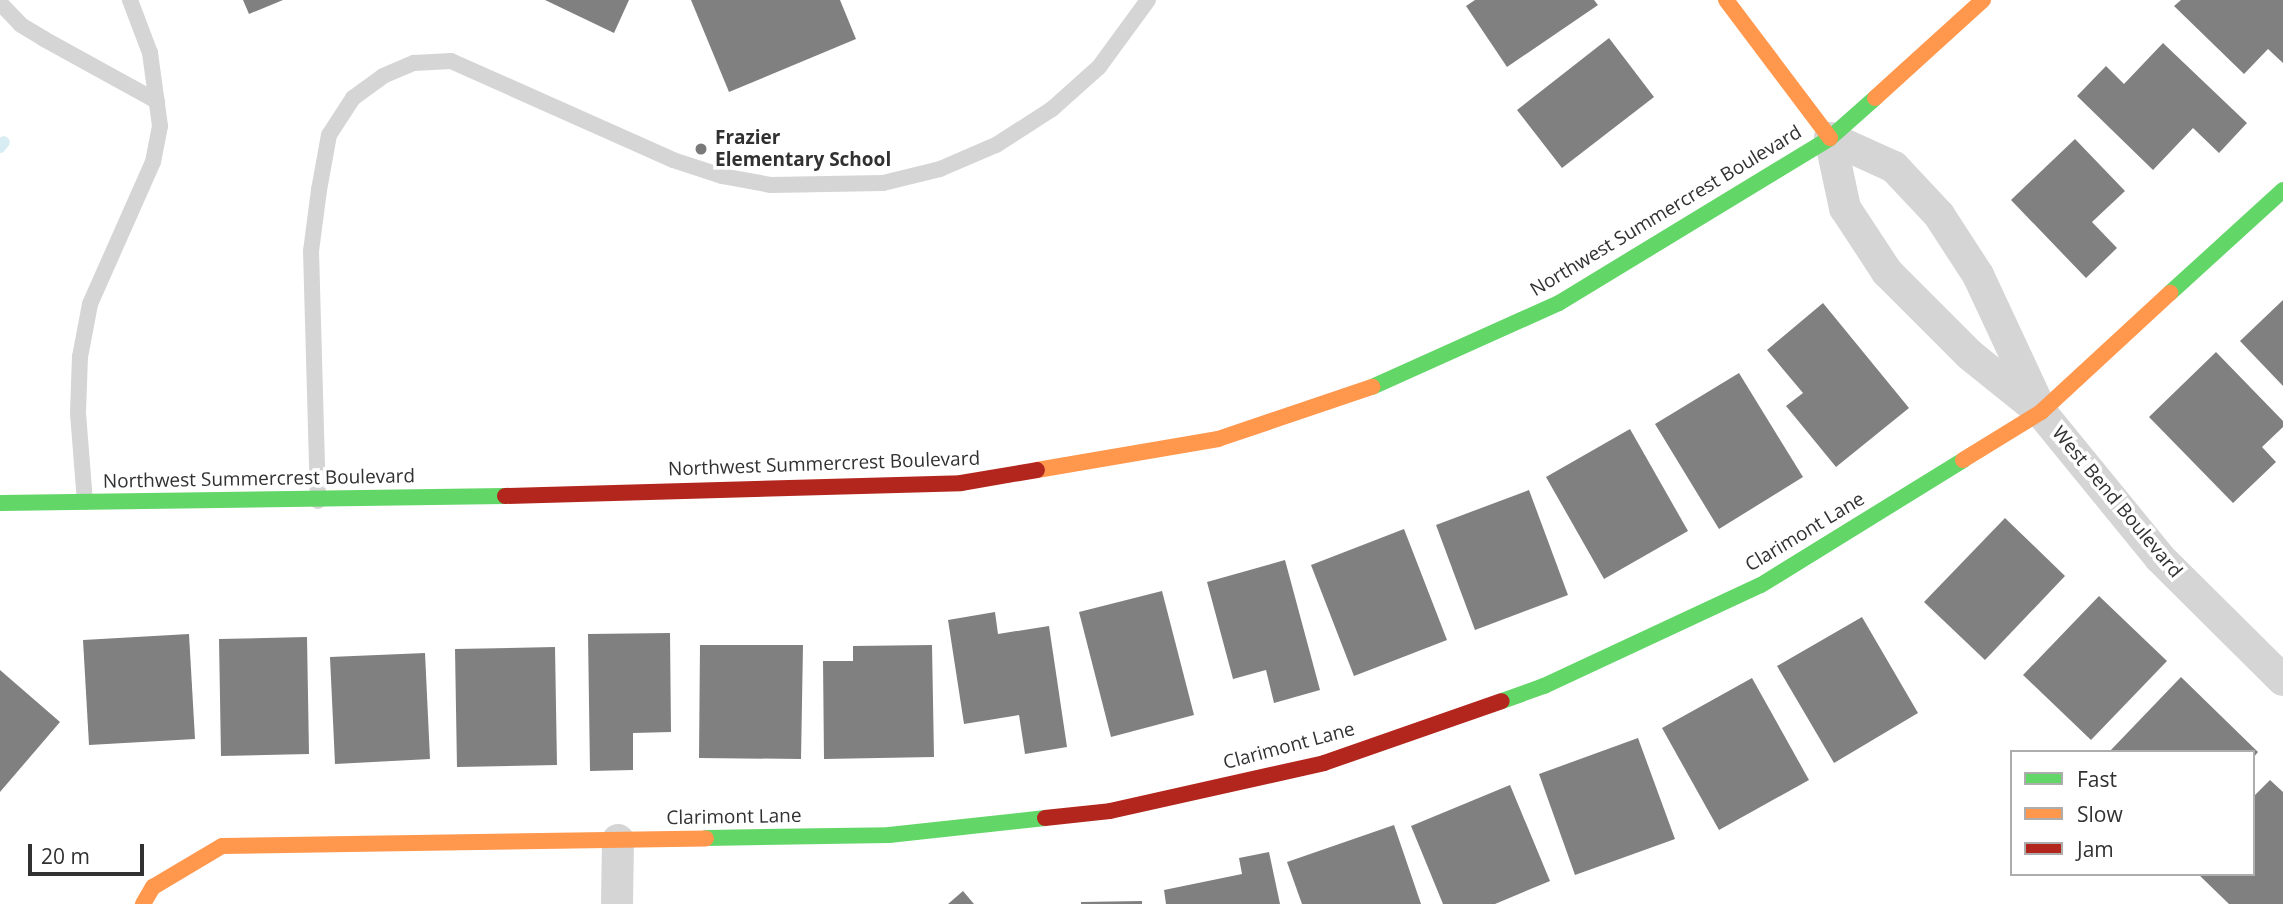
<!DOCTYPE html>
<html>
<head>
<meta charset="utf-8">
<style>
  body { margin:0 }
  #map { position:relative; width:2283px; height:904px; overflow:hidden; background:#fff; font-family:"Open Sans",sans-serif }
  div>[style] { position:absolute }
  .stream>* { height:12px; margin:-6px; padding:0 6px; transform-origin:6px; border-radius:6px; background:#d8ecf4 }
  .building>* { inset:0; background:#808080 }
  .lane>* { height:16px; margin:-8px; padding:0 8px; transform-origin:8px; border-radius:8px; background:#d5d5d5 }
  .street>* { height:32px; margin:-16px; padding:0 16px; transform-origin:16px; border-radius:16px; background:#d5d5d5 }
  .fast>* { height:16px; margin:-8px; padding:0 8px; transform-origin:8px; border-radius:8px; background:#63d668 }
  .slow>* { height:16px; margin:-8px; padding:0 8px; transform-origin:8px; border-radius:8px; background:#ff974d }
  .jam>* { height:16px; margin:-8px; padding:0 8px; transform-origin:8px; border-radius:8px; background:#b3261e }
  .dots>* { width:19px; height:19px; translate:-50% -50%; box-sizing:border-box; border:4px solid #fff; border-radius:50% }
  span { translate:-50% -50%; white-space:nowrap; text-align:center; line-height:1.15; -webkit-text-stroke:7px #fff; paint-order:stroke }
  .poi-label { font-size:19px; color:#313131; font-weight:700 }
  .left { translate:0 -50%; text-align:left }
  .street-label { font-size:19px; color:#313131 }
  .legend { position:absolute; left:2010px; top:750px; width:245px; height:126px; box-sizing:border-box; background:#fff; border:2px solid #adadad; margin:0; padding:9px 12px; list-style:none; font-size:21px; color:#313131 }
  .legend li { display:flex; align-items:center; gap:14px; height:35px }
  .legend b { width:35px; border:2px solid #adadad }
  .scale { position:absolute; left:28px; top:844px; width:116px; height:32px; box-sizing:border-box; border:4px solid #313131; border-top:0; padding-left:9px; font-size:21px; line-height:24px; white-space:nowrap; color:#313131; -webkit-text-stroke:5px #fff; paint-order:stroke }
</style>
</head>
<body>
<div id="map">
  <div class="stream">
    <div style="left:0;top:147px;width:6px;rotate:-51deg"></div>
  </div>
  <div class="building">
    <div style="clip-path:polygon(243px 0,283px 0,249px 14px)"></div>
    <div style="clip-path:polygon(545px 0,629px 0,614px 33px)"></div>
    <div style="clip-path:polygon(691px 0,840px 0,856px 39px,729px 92px)"></div>
    <div style="clip-path:polygon(1475px 0,1594px 0,1598px 5px,1507px 67px,1466px 6px)"></div>
    <div style="clip-path:polygon(2181px 0,2283px 0,2283px 63px,2268px 49px,2244px 74px,2174px 6px)"></div>
    <div style="clip-path:polygon(1609px 38px,1654px 97px,1562px 168px,1517px 110px)"></div>
    <div style="clip-path:polygon(2163px 43px,2247px 123px,2219px 153px,2193px 128px,2153px 170px,2077px 96px,2106px 66px,2124px 84px)"></div>
    <div style="clip-path:polygon(2075px 139px,2125px 191px,2092px 222px,2117px 248px,2086px 278px,2011px 200px)"></div>
    <div style="clip-path:polygon(2283px 300px,2283px 386px,2240px 341px)"></div>
    <div style="clip-path:polygon(1823px 303px,1909px 408px,1836px 467px,1786px 406px,1803px 393px,1767px 350px)"></div>
    <div style="clip-path:polygon(2216px 352px,2283px 421px,2283px 427px,2262px 447px,2276px 462px,2233px 503px,2149px 417px)"></div>
    <div style="clip-path:polygon(1739px 373px,1803px 477px,1719px 529px,1655px 424px)"></div>
    <div style="clip-path:polygon(1630px 429px,1688px 531px,1604px 579px,1546px 477px)"></div>
    <div style="clip-path:polygon(1529px 490px,1568px 595px,1475px 630px,1436px 525px)"></div>
    <div style="clip-path:polygon(2005px 518px,2065px 576px,1985px 660px,1924px 602px)"></div>
    <div style="clip-path:polygon(1404px 529px,1447px 640px,1354px 676px,1311px 565px)"></div>
    <div style="clip-path:polygon(1285px 560px,1320px 690px,1274px 703px,1266px 670px,1233px 679px,1207px 582px)"></div>
    <div style="clip-path:polygon(1162px 591px,1194px 715px,1111px 737px,1079px 612px)"></div>
    <div style="clip-path:polygon(2099px 596px,2167px 661px,2091px 740px,2023px 675px)"></div>
    <div style="clip-path:polygon(995px 612px,998px 634px,1049px 626px,1067px 747px,1025px 754px,1019px 715px,964px 724px,948px 620px)"></div>
    <div style="clip-path:polygon(1862px 617px,1918px 713px,1834px 763px,1777px 666px)"></div>
    <div style="clip-path:polygon(670px 633px,671px 732px,633px 733px,633px 770px,590px 771px,588px 634px)"></div>
    <div style="clip-path:polygon(189px 634px,195px 739px,89px 745px,83px 640px)"></div>
    <div style="clip-path:polygon(307px 637px,309px 754px,221px 756px,219px 639px)"></div>
    <div style="clip-path:polygon(700px 645px,803px 645px,801px 759px,699px 758px)"></div>
    <div style="clip-path:polygon(932px 645px,934px 757px,824px 759px,823px 661px,853px 661px,853px 646px)"></div>
    <div style="clip-path:polygon(555px 647px,557px 765px,457px 767px,455px 649px)"></div>
    <div style="clip-path:polygon(425px 653px,430px 759px,335px 764px,330px 657px)"></div>
    <div style="clip-path:polygon(0 670px,60px 722px,0 792px)"></div>
    <div style="clip-path:polygon(2181px 677px,2258px 752px,2253px 758px,2253px 752px,2109px 752px)"></div>
    <div style="clip-path:polygon(1752px 678px,1809px 780px,1719px 830px,1662px 728px)"></div>
    <div style="clip-path:polygon(1638px 738px,1675px 839px,1575px 875px,1539px 774px)"></div>
    <div style="clip-path:polygon(2270px 780px,2283px 792px,2283px 904px,2229px 904px,2198px 874px,2253px 874px,2253px 797px)"></div>
    <div style="clip-path:polygon(1510px 785px,1550px 881px,1495px 904px,1443px 904px,1411px 826px)"></div>
    <div style="clip-path:polygon(1394px 825px,1421px 904px,1302px 904px,1287px 862px)"></div>
    <div style="clip-path:polygon(1269px 852px,1280px 904px,1166px 904px,1164px 890px,1242px 874px,1239px 858px)"></div>
    <div style="clip-path:polygon(963px 891px,974px 904px,948px 904px)"></div>
    <div style="clip-path:polygon(1142px 901px,1142px 904px,1081px 904px,1081px 902px)"></div>
  </div>
  <div class="lane">
    <div style="left:0;top:3px;width:30px;rotate:46deg"></div>
    <div style="left:21px;top:25px;width:27px;rotate:31deg"></div>
    <div style="left:44px;top:39px;width:129px;rotate:28.8deg"></div>
    <div style="left:318px;top:501px;width:250px;rotate:-91.6deg"></div>
    <div style="left:311px;top:251px;width:62px;rotate:-82.5deg"></div>
    <div style="left:319px;top:190px;width:56px;rotate:-79.7deg"></div>
    <div style="left:329px;top:135px;width:44px;rotate:-57deg"></div>
    <div style="left:353px;top:98px;width:37px;rotate:-36deg"></div>
    <div style="left:383px;top:76px;width:34px;rotate:-23deg"></div>
    <div style="left:414px;top:63px;width:37px;rotate:-3deg"></div>
    <div style="left:451px;top:61px;width:243px;rotate:24deg"></div>
    <div style="left:673px;top:160px;width:52px;rotate:18.1deg"></div>
    <div style="left:722px;top:176px;width:50px;rotate:10.4deg"></div>
    <div style="left:771px;top:185px;width:112px;rotate:-1deg"></div>
    <div style="left:883px;top:183px;width:59px;rotate:-13.8deg"></div>
    <div style="left:940px;top:169px;width:61px;rotate:-23.2deg"></div>
    <div style="left:996px;top:145px;width:67px;rotate:-32.7deg"></div>
    <div style="left:1052px;top:109px;width:63px;rotate:-41.8deg"></div>
    <div style="left:1099px;top:67px;width:83px;rotate:-53.8deg"></div>
    <div style="left:85px;top:502px;width:89px;rotate:-94.5deg"></div>
    <div style="left:78px;top:413px;width:56px;rotate:-88deg"></div>
    <div style="left:80px;top:357px;width:54px;rotate:-79.3deg"></div>
    <div style="left:90px;top:304px;width:155px;rotate:-66.1deg"></div>
    <div style="left:153px;top:162px;width:37px;rotate:-79deg"></div>
    <div style="left:160px;top:126px;width:74px;rotate:-97.8deg"></div>
    <div style="left:150px;top:53px;width:57px;rotate:-110.7deg"></div>
  </div>
  <div class="street">
    <div style="left:1830px;top:138px;width:72px;rotate:77.9deg"></div>
    <div style="left:1845px;top:208px;width:77px;rotate:56.7deg"></div>
    <div style="left:1887px;top:272px;width:117px;rotate:45deg"></div>
    <div style="left:1970px;top:355px;width:91px;rotate:38.8deg"></div>
    <div style="left:2041px;top:412px;width:188px;rotate:50.8deg"></div>
    <div style="left:2160px;top:558px;width:173px;rotate:44.8deg"></div>
    <div style="left:1830px;top:138px;width:70px;rotate:24.4deg"></div>
    <div style="left:1894px;top:167px;width:66px;rotate:46.8deg"></div>
    <div style="left:1939px;top:215px;width:72px;rotate:57deg"></div>
    <div style="left:1978px;top:275px;width:145px;rotate:65deg"></div>
    <div style="left:617px;top:904px;width:64px;rotate:-89.1deg"></div>
  </div>
  <div class="fast">
    <div style="left:2170px;top:293px;width:153px;rotate:-42.3deg"></div>
    <div style="left:1372px;top:387px;width:205px;rotate:-24.2deg"></div>
    <div style="left:1559px;top:303px;width:317px;rotate:-31.3deg"></div>
    <div style="left:1830px;top:138px;width:60px;rotate:-41.6deg"></div>
    <div style="left:0;top:503px;width:505px;rotate:-0.79deg"></div>
    <div style="left:1502px;top:701px;width:45px;rotate:-19.7deg"></div>
    <div style="left:1544px;top:686px;width:239px;rotate:-25deg"></div>
    <div style="left:1761px;top:585px;width:238px;rotate:-31.7deg"></div>
    <div style="left:706px;top:838px;width:183px;rotate:-0.9deg"></div>
    <div style="left:889px;top:835px;width:157px;rotate:-6.2deg"></div>
  </div>
  <div class="slow">
    <div style="left:1726px;top:0;width:173px;rotate:53deg"></div>
    <div style="left:1875px;top:98px;width:146px;rotate:-42.2deg"></div>
    <div style="left:1963px;top:460px;width:92px;rotate:-31.6deg"></div>
    <div style="left:2041px;top:412px;width:176px;rotate:-42.7deg"></div>
    <div style="left:1037px;top:470px;width:184px;rotate:-9.7deg"></div>
    <div style="left:1218px;top:439px;width:163px;rotate:-18.7deg"></div>
    <div style="left:143px;top:904px;width:20px;rotate:-60deg"></div>
    <div style="left:153px;top:887px;width:80px;rotate:-30.7deg"></div>
    <div style="left:222px;top:846px;width:484px;rotate:-0.9deg"></div>
  </div>
  <div class="jam">
    <div style="left:505px;top:496px;width:456px;rotate:-1.6deg"></div>
    <div style="left:961px;top:483px;width:77px;rotate:-9.7deg"></div>
    <div style="left:1045px;top:818px;width:65px;rotate:-6.1deg"></div>
    <div style="left:1110px;top:811px;width:219px;rotate:-12.6deg"></div>
    <div style="left:1324px;top:763px;width:188px;rotate:-19.2deg"></div>
  </div>
  <div class="dots">
    <div style="left:701px;top:149px;background:#797979"></div>
  </div>
  <div class="poi-label">
    <span class="left" style="left:715px;top:149px">Frazier<br>Elementary School</span>
  </div>
  <div class="street-label">
    <span style="left:1666px;top:211px;rotate:-31deg">Northwest Summercrest Boulevard</span>
    <span style="left:824px;top:464px;rotate:-2deg">Northwest Summercrest Boulevard</span>
    <span style="left:259px;top:479px;rotate:-1deg">Northwest Summercrest Boulevard</span>
    <span style="left:2117px;top:502px;rotate:50deg">West Bend Boulevard</span>
    <span style="left:1805px;top:532px;rotate:-31deg">Clarimont Lane</span>
    <span style="left:1289px;top:746px;rotate:-15deg">Clarimont Lane</span>
    <span style="left:734px;top:817px;rotate:-1deg">Clarimont Lane</span>
  </div>
  <ul class="legend">
  <li><b style="height:9px;background:#63d668"></b>Fast</li>
  <li><b style="height:9px;background:#ff974d"></b>Slow</li>
  <li><b style="height:9px;background:#b3261e"></b>Jam</li>
  </ul>
  <div class="scale">20 m</div>
</div>
</body>
</html>
